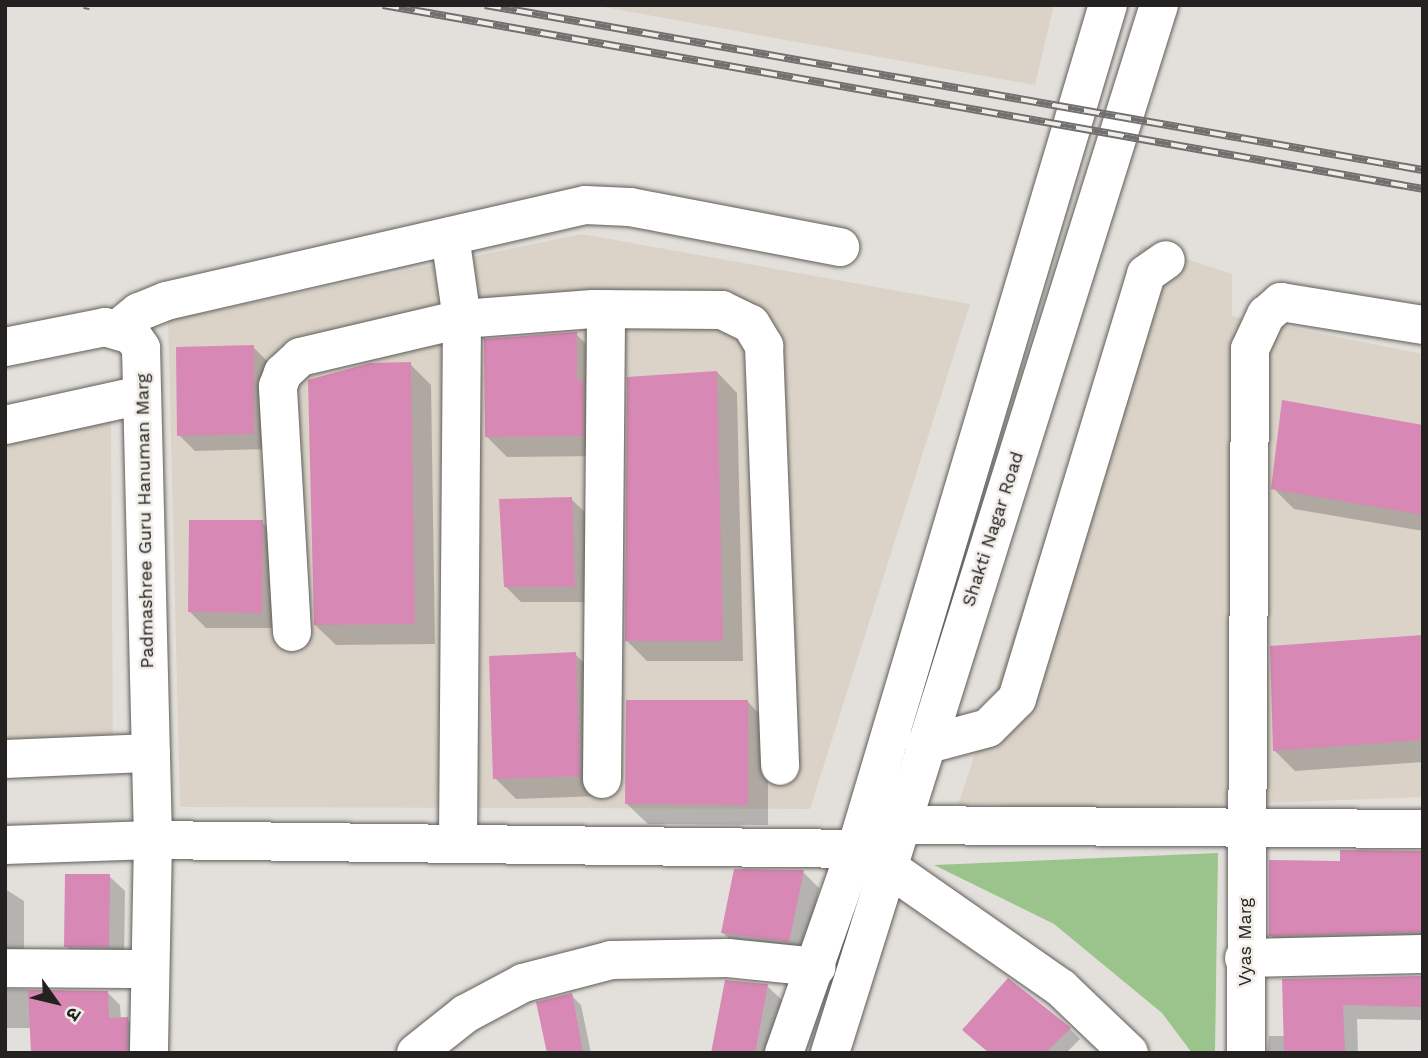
<!DOCTYPE html>
<html>
<head>
<meta charset="utf-8">
<style>
  body { margin:0 }
  #map { position:relative; width:1428px; height:1058px; overflow:hidden; background:#e3e0db; font-family:"Work Sans","Noto Sans Devanagari",sans-serif }
  div>[style] { position:absolute }
  .built>* { inset:0; background:#dbd3c8 }
  .green>* { inset:0; background:#9bc48d }
  .shadow>* { inset:0; background:#0003 }
  .building>* { inset:0; background:#d788b4 }
  .roads { filter:drop-shadow(0 0 2px #605e5a) drop-shadow(0 0 2px #605e5a) }
  .minor>* { height:38px; margin:-19px; padding:0 19px; transform-origin:19px; border-radius:19px; background:#fff }
  .rail>* { height:8px; margin-top:-4px; transform-origin:0; background:repeating-linear-gradient(90deg,#f0ede8 0 16px,#72706e 0 32px); box-sizing:border-box; border-block:2px solid #72706e }
  span { translate:-50% -50%; white-space:nowrap; text-align:center; line-height:1.15; -webkit-text-stroke:5px #f0ede8; paint-order:stroke }
  .street-label { font-size:18px; color:#232221 }
  .frame { position:absolute; inset:0; border:7px solid #232221; pointer-events:none }
  .north { position:absolute; left:21px; top:967px; width:70px; height:70px; -webkit-text-stroke:5px #f0ede8; paint-order:stroke; rotate:124deg; font-size:19px; font-weight:700; line-height:28px; text-align:center; color:#232221 }
  .north::after { content:''; display:block; margin:auto; width:24px; height:32px; background:#232221; clip-path:polygon(50% 0,100% 100%,50% 72%,0 100%) }
</style>
</head>
<body>
<div id="map">
  <div class="built">
    <div style="clip-path:polygon(592px 5px,1054px 5px,1035px 85px)"></div>
    <div style="clip-path:polygon(582px 234px,970px 304px,810px 809px,180px 807px,168px 320px)"></div>
    <div style="clip-path:polygon(1141px 244px,1232px 274px,1232px 316px,1423px 354px,1423px 797px,998px 813px,1001px 803px,958px 805px)"></div>
    <div style="clip-path:polygon(111px 412px,113px 768px,5px 775px,5px 436px)"></div>
  </div>
  <div class="green">
    <div style="clip-path:polygon(1218px 853px,1215px 1053px,1192px 1053px,1162px 1013px,1054px 924px,934px 865px)"></div>
  </div>
  <div class="shadow">
    <div style="clip-path:polygon(576px 334px,597px 355px,603px 456px,507px 457px,486px 436px)"></div>
    <div style="clip-path:polygon(253px 347px,269px 363px,269px 449px,195px 451px,179px 435px)"></div>
    <div style="clip-path:polygon(410px 364px,431px 385px,435px 644px,336px 645px,315px 625px)"></div>
    <div style="clip-path:polygon(717px 372px,737px 393px,743px 661px,647px 661px,627px 641px)"></div>
    <div style="clip-path:polygon(1423px 426px,1423px 531px,1294px 509px,1273px 488px)"></div>
    <div style="clip-path:polygon(571px 499px,587px 514px,590px 602px,521px 602px,505px 586px)"></div>
    <div style="clip-path:polygon(262px 522px,278px 538px,277px 628px,206px 628px,190px 612px)"></div>
    <div style="clip-path:polygon(1423px 637px,1423px 762px,1295px 771px,1274px 750px)"></div>
    <div style="clip-path:polygon(575px 654px,596px 675px,600px 796px,516px 799px,495px 778px)"></div>
    <div style="clip-path:polygon(748px 702px,768px 723px,768px 825px,648px 824px,627px 804px)"></div>
    <div style="clip-path:polygon(1423px 853px,1423px 947px,1285px 950px,1270px 935px,1342px 863px)"></div>
    <div style="clip-path:polygon(803px 872px,819px 888px,805px 957px,739px 948px,723px 933px)"></div>
    <div style="clip-path:polygon(109px 876px,125px 891px,124px 962px,82px 962px,66px 946px)"></div>
    <div style="clip-path:polygon(5px 889px,24px 901px,24px 958px,5px 963px)"></div>
    <div style="clip-path:polygon(1423px 978px,1423px 1020px,1357px 1019px,1358px 1053px,1267px 1053px,1269px 1036px,1285px 1036px,1284px 981px)"></div>
    <div style="clip-path:polygon(767px 986px,783px 1001px,774px 1053px,713px 1053px)"></div>
    <div style="clip-path:polygon(5px 989px,107px 992px,120px 1005px,121px 1019px,127px 1019px,140px 1031px,140px 1053px,33px 1053px,32px 1028px,5px 1028px)"></div>
    <div style="clip-path:polygon(571px 995px,581px 1005px,591px 1053px,548px 1053px)"></div>
    <div style="clip-path:polygon(1070px 1029px,1080px 1039px,1066px 1053px,990px 1053px)"></div>
  </div>
  <div class="building">
    <div style="clip-path:polygon(577px 332px,577px 381px,584px 381px,583px 436px,485px 437px,484px 339px)"></div>
    <div style="clip-path:polygon(254px 345px,254px 434px,177px 436px,176px 347px)"></div>
    <div style="clip-path:polygon(411px 362px,415px 624px,314px 625px,308px 380px,370px 363px)"></div>
    <div style="clip-path:polygon(717px 371px,723px 641px,625px 641px,627px 377px)"></div>
    <div style="clip-path:polygon(1282px 400px,1423px 425px,1423px 515px,1271px 489px)"></div>
    <div style="clip-path:polygon(572px 497px,575px 587px,504px 587px,499px 499px)"></div>
    <div style="clip-path:polygon(189px 520px,263px 520px,262px 613px,188px 612px)"></div>
    <div style="clip-path:polygon(1423px 635px,1423px 740px,1273px 751px,1270px 646px)"></div>
    <div style="clip-path:polygon(576px 652px,580px 776px,493px 779px,489px 656px)"></div>
    <div style="clip-path:polygon(626px 700px,748px 700px,748px 805px,625px 804px)"></div>
    <div style="clip-path:polygon(1340px 850px,1423px 851px,1423px 932px,1269px 936px,1269px 860px,1340px 861px)"></div>
    <div style="clip-path:polygon(734px 869px,804px 870px,789px 942px,721px 933px)"></div>
    <div style="clip-path:polygon(65px 874px,110px 874px,109px 947px,64px 947px)"></div>
    <div style="clip-path:polygon(1423px 976px,1423px 1007px,1343px 1005px,1345px 1053px,1284px 1053px,1282px 979px)"></div>
    <div style="clip-path:polygon(1008px 978px,1071px 1028px,1045px 1053px,989px 1053px,962px 1030px)"></div>
    <div style="clip-path:polygon(725px 980px,768px 984px,755px 1053px,711px 1053px)"></div>
    <div style="clip-path:polygon(28px 990px,108px 991px,109px 1018px,128px 1017px,127px 1053px,31px 1053px)"></div>
    <div style="clip-path:polygon(572px 993px,583px 1053px,547px 1053px,536px 1002px)"></div>
  </div>
  <div class="roads">
    <div class="minor">
      <div style="left:450px;top:236px;width:84px;rotate:81.8deg"></div>
      <div style="left:462px;top:319px;width:525px;rotate:90.44deg"></div>
      <div style="left:119px;top:328px;width:26px;rotate:-39deg"></div>
      <div style="left:139px;top:312px;width:29px;rotate:-22deg"></div>
      <div style="left:166px;top:301px;width:430px;rotate:-12.9deg"></div>
      <div style="left:585px;top:205px;width:45px;rotate:2.5deg"></div>
      <div style="left:630px;top:207px;width:214px;rotate:10.8deg"></div>
      <div style="left:5px;top:347px;width:102px;rotate:-11.3deg"></div>
      <div style="left:105px;top:327px;width:28px;rotate:17deg"></div>
      <div style="left:132px;top:335px;width:16px;rotate:55deg"></div>
      <div style="left:141px;top:348px;width:492px;rotate:88.6deg"></div>
      <div style="left:153px;top:840px;width:213px;rotate:91.1deg"></div>
      <div style="left:5px;top:425px;width:140px;rotate:-12.4deg"></div>
      <div style="left:292px;top:632px;width:246px;rotate:-93.3deg"></div>
      <div style="left:278px;top:386px;width:14px;rotate:-69deg"></div>
      <div style="left:283px;top:373px;width:23px;rotate:-43deg"></div>
      <div style="left:300px;top:357px;width:166px;rotate:-13.2deg"></div>
      <div style="left:462px;top:319px;width:131px;rotate:-4.4deg"></div>
      <div style="left:593px;top:309px;width:129px;rotate:0.4deg"></div>
      <div style="left:722px;top:310px;width:32px;rotate:26deg"></div>
      <div style="left:751px;top:324px;width:26px;rotate:59deg"></div>
      <div style="left:764px;top:346px;width:420px;rotate:87.8deg"></div>
      <div style="left:925px;top:745px;width:65px;rotate:-15.1deg"></div>
      <div style="left:988px;top:728px;width:41px;rotate:-45deg"></div>
      <div style="left:1017px;top:699px;width:444px;rotate:-73.1deg"></div>
      <div style="left:1146px;top:274px;width:24px;rotate:-35deg"></div>
      <div style="left:5px;top:759px;width:146px;rotate:-2.4deg"></div>
      <div style="left:602px;top:779px;width:470px;rotate:-89.5deg"></div>
      <div style="left:899px;top:825px;width:524px;rotate:0.44deg"></div>
      <div style="left:5px;top:845px;width:148px;rotate:-1.9deg"></div>
      <div style="left:153px;top:840px;width:703px;rotate:0.73deg"></div>
      <div style="left:889px;top:868px;width:210px;rotate:34.9deg"></div>
      <div style="left:1061px;top:988px;width:94px;rotate:43.7deg"></div>
      <div style="left:1244px;top:958px;width:179px;rotate:-1.3deg"></div>
      <div style="left:5px;top:968px;width:144px;rotate:0.4deg"></div>
      <div style="left:416px;top:1053px;width:63px;rotate:-38.5deg"></div>
      <div style="left:465px;top:1014px;width:66px;rotate:-28.1deg"></div>
      <div style="left:523px;top:983px;width:91px;rotate:-14.6deg"></div>
      <div style="left:611px;top:960px;width:117px;rotate:-1deg"></div>
      <div style="left:728px;top:958px;width:89px;rotate:5.8deg"></div>
      <div style="left:784px;top:1053px;width:216px;rotate:-70.6deg"></div>
      <div style="left:856px;top:849px;width:881px;rotate:-73.38deg"></div>
      <div style="left:830px;top:1053px;width:1098px;rotate:-72.57deg"></div>
      <div style="left:1246px;top:1053px;width:704px;rotate:-89.67deg"></div>
      <div style="left:1250px;top:349px;width:38px;rotate:-65deg"></div>
      <div style="left:1266px;top:315px;width:20px;rotate:-41deg"></div>
      <div style="left:1281px;top:302px;width:144px;rotate:9.2deg"></div>
    </div>
  </div>
  <div class="rail">
    <div style="left:84px;top:5px;width:6px;rotate:9deg"></div>
    <div style="left:383px;top:5px;width:1056px;rotate:10.03deg"></div>
    <div style="left:485px;top:5px;width:952px;rotate:9.98deg"></div>
  </div>
  <div class="street-label">
    <span style="left:145px;top:521px;rotate:-91deg">Padmashree Guru Hanuman Marg</span>
    <span style="left:993px;top:529px;rotate:-72deg">Shakti Nagar Road</span>
    <span style="left:1245px;top:942px;rotate:-90deg">Vyas Marg</span>
  </div>
  <div class="frame"></div>
  <div class="north">उ</div>
</div>
</body>
</html>
